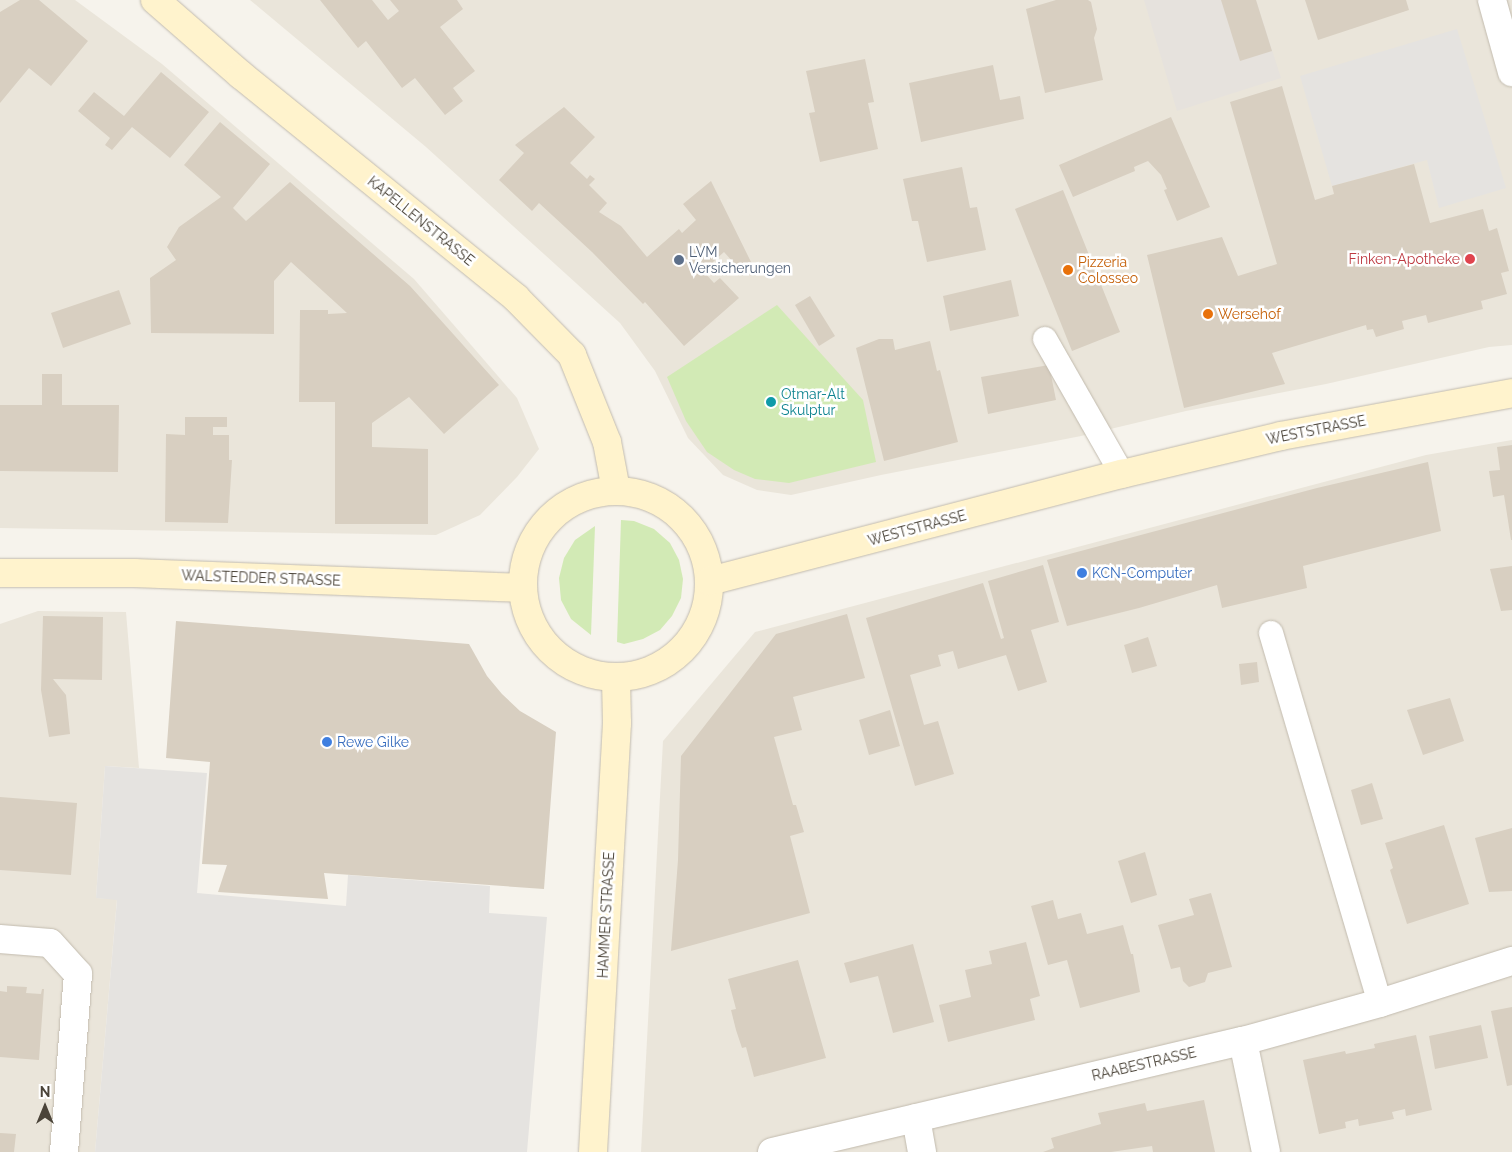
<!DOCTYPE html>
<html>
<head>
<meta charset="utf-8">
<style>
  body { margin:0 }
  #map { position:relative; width:1512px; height:1152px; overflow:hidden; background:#f6f3ec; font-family:Raleway,sans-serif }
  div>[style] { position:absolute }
  .residential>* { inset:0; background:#eae5da }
  .industrial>* { inset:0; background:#e6e2dd }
  .green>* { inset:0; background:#d2eab5 }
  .parking>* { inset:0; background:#e5e3e0 }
  .building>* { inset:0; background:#d8cfc1 }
  .roads { filter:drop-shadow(0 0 1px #c2bbae) drop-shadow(0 0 1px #c2bbae) }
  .lane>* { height:24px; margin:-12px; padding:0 12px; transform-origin:12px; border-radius:12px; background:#fff }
  .street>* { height:28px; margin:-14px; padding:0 14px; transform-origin:14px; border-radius:14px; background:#fff }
  .secondary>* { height:28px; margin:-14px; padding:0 14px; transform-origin:14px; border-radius:14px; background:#fff3cd }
  .secondary>.ring { margin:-14px; padding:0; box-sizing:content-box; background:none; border:28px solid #fff3cd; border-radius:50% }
  .dots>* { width:14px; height:14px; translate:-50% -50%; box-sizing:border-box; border:2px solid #fff; border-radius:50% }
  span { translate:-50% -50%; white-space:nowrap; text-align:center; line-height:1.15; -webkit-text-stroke:5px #fff; paint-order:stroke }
  .street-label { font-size:14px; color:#4b4439 }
  .service-label { font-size:14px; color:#4e5e75 }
  .left { translate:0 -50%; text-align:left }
  .health-label { font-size:14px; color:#be3a42 }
  .right { translate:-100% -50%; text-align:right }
  .food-label { font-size:14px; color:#c56008 }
  .culture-label { font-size:14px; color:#0d838f }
  .shop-label { font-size:14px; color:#366cbe }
  .north { position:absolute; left:20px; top:1082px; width:50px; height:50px; -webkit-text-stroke:4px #fff; paint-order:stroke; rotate:0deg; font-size:14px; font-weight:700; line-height:20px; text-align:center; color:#4b4439 }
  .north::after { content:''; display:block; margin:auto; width:18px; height:22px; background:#4b4439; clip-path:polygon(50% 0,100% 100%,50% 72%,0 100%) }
</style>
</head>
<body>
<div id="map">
  <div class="residential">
    <div style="clip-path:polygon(0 0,75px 0,162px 64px,414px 279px,517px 398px,539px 449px,517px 477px,480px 515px,436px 535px,0 528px)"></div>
    <div style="clip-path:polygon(250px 0,1512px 0,1512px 345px,1489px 347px,1326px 384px,1186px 411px,1081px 436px,881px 475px,791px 495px,757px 490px,723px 475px,688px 438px,655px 371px,620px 323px,426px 147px)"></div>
    <div style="clip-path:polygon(1512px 440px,1512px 1152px,641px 1152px,663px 741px,755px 632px,1426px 455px)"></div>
    <div style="clip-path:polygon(38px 611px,126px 612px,139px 768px,105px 766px,96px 898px,117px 899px,95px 1152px,0 1152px,0 624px)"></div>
  </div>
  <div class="industrial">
    <div style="clip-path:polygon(1144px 0,1256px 0,1281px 78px,1177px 111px)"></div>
  </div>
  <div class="green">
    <div style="clip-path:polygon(777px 305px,863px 400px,876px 462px,789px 483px,755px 479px,734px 470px,707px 452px,686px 421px,667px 377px)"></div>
    <div style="clip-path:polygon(621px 520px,634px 521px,654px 529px,670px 543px,679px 560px,683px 579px,681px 598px,672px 616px,660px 630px,643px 639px,624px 644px,617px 642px)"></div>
    <div style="clip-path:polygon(595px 526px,591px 635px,571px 619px,561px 600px,559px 578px,564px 558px,575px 540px)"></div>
  </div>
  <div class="parking">
    <div style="clip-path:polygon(1457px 29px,1506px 188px,1439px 208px,1427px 160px,1332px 186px,1300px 76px)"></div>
    <div style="clip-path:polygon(105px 766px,207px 773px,197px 893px,346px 906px,348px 875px,490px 886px,489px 913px,547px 917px,527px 1152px,95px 1152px,117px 900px,96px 898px)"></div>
  </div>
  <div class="building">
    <div style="clip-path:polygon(20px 0,39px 0,88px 41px,51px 86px,29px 68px,0 103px,0 12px)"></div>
    <div style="clip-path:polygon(320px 0,372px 0,388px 20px,399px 11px,390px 0,457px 0,463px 9px,440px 27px,475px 71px,453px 88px,463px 101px,445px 115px,415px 78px,402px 88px,366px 41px,358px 48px)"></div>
    <div style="clip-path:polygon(1056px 0,1088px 0,1091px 2px,1097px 29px,1094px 38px,1103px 80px,1045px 93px,1026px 9px)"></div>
    <div style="clip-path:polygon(1221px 0,1256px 0,1272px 51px,1240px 61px)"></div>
    <div style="clip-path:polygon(1305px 0,1406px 0,1409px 10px,1318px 40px)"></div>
    <div style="clip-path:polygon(865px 59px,874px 102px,868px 103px,878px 149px,820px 162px,809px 113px,815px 112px,806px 71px)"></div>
    <div style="clip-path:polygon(993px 65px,1000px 100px,1020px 96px,1024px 119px,921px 142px,909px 83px)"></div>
    <div style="clip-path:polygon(161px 72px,209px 112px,170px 158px,132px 127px,112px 150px,105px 145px,110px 138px,78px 111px,94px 92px,124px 116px)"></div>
    <div style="clip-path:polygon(1282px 86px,1315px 200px,1334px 194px,1332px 186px,1414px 164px,1430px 223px,1483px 209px,1489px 231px,1497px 228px,1509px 271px,1501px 273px,1507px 294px,1481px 301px,1483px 309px,1428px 323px,1426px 315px,1402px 321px,1404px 329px,1376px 337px,1373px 329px,1367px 330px,1366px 325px,1272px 353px,1285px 384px,1184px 408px,1147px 255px,1222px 237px,1238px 276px,1277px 264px,1230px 102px)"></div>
    <div style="clip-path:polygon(564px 107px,595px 137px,570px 163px,587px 179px,590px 175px,595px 179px,589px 185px,607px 203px,599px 212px,621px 226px,647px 257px,679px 229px,682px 233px,696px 220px,683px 204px,711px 181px,752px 264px,742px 272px,724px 252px,703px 271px,714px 283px,720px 278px,739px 298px,684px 346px,645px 302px,643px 304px,592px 252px,539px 203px,532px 211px,499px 180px,524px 153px,515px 145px)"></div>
    <div style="clip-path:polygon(1171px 117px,1210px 207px,1177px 221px,1164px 190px,1167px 189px,1161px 175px,1148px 161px,1134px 167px,1135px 171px,1073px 197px,1059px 165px)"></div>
    <div style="clip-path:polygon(220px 122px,270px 164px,233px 208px,246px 221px,290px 182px,410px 286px,499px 385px,444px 434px,409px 397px,372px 423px,372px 447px,428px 449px,428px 524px,335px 524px,335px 402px,299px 402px,300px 310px,328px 310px,328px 314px,347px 313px,291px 262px,274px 281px,274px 334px,151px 333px,150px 278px,176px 260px,167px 247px,179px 227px,221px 197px,184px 165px)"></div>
    <div style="clip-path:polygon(962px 167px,970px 208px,977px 207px,986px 250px,927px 262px,918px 221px,912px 221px,903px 179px)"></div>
    <div style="clip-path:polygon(1063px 190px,1120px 332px,1072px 351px,1015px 209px)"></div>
    <div style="clip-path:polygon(1011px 280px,1019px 316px,950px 331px,943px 296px)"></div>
    <div style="clip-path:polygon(119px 290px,131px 324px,63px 348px,51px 313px)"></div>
    <div style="clip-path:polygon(810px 296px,835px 336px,819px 346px,795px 305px)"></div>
    <div style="clip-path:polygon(879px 339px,893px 339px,895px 350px,930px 341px,937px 371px,940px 370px,958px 442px,884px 461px,856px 348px)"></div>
    <div style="clip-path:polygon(1049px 365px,1056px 400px,988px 414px,981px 377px)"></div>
    <div style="clip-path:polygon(42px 374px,62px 374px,62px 405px,119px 405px,118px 472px,0 471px,0 405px,42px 405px)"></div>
    <div style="clip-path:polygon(185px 417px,227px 417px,227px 427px,213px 427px,213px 435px,229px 435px,229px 460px,232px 460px,228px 523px,165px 522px,166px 434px,185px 435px)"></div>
    <div style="clip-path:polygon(1512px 445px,1512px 540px,1511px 540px,1504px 495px,1493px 497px,1489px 471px,1500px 470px,1497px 447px)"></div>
    <div style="clip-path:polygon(1428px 462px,1441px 531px,1303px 566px,1307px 588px,1222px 608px,1217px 585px,1139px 608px,1067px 626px,1047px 560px,1317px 488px)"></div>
    <div style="clip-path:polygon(1043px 565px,1059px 622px,1031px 630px,1047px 682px,1018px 691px,1006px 655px,958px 669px,953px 651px,938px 655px,941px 666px,910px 675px,924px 725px,938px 721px,954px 774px,915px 786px,866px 618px,983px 583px,1001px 639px,1004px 638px,988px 581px)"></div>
    <div style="clip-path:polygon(1512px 566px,1512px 610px,1501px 611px,1490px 569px)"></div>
    <div style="clip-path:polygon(847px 614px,865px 678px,793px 697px,802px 730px,774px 737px,793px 805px,796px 805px,804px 832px,790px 836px,810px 913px,671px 951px,678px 860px,681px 756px,776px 634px)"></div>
    <div style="clip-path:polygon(43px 616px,103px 617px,102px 680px,53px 679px,66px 695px,70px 734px,49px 737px,41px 690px)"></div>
    <div style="clip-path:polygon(176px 621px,469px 644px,487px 676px,502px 694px,520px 711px,556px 732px,544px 889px,324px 873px,328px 899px,218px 892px,227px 865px,202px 864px,210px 762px,166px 758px)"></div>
    <div style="clip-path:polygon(1148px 637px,1157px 666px,1132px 673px,1124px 645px)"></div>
    <div style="clip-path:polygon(1257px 662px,1259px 682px,1241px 685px,1239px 664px)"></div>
    <div style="clip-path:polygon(1450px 698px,1464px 741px,1423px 755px,1407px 710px)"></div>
    <div style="clip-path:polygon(890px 710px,900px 746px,869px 755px,859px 720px)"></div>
    <div style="clip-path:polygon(1372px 783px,1383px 819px,1361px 825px,1351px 790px)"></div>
    <div style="clip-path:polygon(0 797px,77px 803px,71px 875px,0 870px)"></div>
    <div style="clip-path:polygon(1444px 825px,1469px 904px,1407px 924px,1390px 870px,1393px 868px,1385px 843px)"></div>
    <div style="clip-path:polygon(1512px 828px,1512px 891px,1489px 892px,1475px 838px)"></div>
    <div style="clip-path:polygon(1145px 852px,1157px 895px,1131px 903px,1118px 861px)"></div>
    <div style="clip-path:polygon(1211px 893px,1232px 967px,1208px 973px,1205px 982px,1189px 987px,1183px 981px,1180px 967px,1171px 969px,1158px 925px,1194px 915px,1189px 899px)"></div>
    <div style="clip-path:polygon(1053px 900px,1058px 919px,1081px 913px,1087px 934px,1123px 925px,1131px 954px,1133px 954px,1140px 992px,1080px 1008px,1067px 960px,1048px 965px,1031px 906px)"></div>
    <div style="clip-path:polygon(1026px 942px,1040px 996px,1030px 999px,1035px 1020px,948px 1042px,939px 1005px,971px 997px,965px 970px,992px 964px,989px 951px)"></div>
    <div style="clip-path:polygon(913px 944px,934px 1022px,893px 1033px,878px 976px,850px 983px,844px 963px)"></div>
    <div style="clip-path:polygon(798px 960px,826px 1058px,754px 1077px,746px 1047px,742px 1048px,736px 1030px,731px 1010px,736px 1009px,728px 979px)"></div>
    <div style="clip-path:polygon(7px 986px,27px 987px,26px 993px,41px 994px,42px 989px,44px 989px,39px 1060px,0 1057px,0 991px,7px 992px)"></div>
    <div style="clip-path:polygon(1512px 1007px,1512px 1085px,1507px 1086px,1491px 1011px)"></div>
    <div style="clip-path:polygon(1481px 1025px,1488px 1058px,1435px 1069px,1429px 1036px)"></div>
    <div style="clip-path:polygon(1416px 1035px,1432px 1110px,1406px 1116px,1405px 1109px,1392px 1112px,1394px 1119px,1359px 1126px,1358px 1119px,1345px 1122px,1346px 1128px,1319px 1134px,1303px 1060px,1345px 1051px,1346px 1054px,1375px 1048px,1374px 1044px)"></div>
    <div style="clip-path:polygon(1204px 1100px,1215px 1152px,1153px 1152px,1152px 1146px,1111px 1152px,1043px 1152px,1054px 1148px,1051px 1138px,1101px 1124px,1098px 1113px,1145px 1103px,1147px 1111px)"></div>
    <div style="clip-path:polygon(0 1133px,16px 1134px,14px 1152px,0 1152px)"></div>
  </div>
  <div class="roads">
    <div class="lane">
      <div style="left:1045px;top:339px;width:155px;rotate:60.3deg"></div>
      <div style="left:1271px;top:633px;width:386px;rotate:73.6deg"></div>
    </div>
    <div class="street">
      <div style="left:1492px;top:0;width:75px;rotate:74.5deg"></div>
      <div style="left:0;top:939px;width:50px;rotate:4.6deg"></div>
      <div style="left:50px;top:943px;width:42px;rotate:47.9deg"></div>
      <div style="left:78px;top:974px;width:179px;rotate:94.5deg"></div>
      <div style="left:1243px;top:1041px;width:113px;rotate:78.3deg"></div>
      <div style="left:916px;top:1118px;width:35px;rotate:80deg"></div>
      <div style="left:772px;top:1152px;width:484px;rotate:-13.3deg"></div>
      <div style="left:1243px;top:1041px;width:142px;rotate:-15.5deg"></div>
      <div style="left:1380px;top:1003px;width:139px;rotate:-17.7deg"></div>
    </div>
    <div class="secondary">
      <div style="left:155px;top:0;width:114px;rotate:41.1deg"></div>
      <div style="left:241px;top:75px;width:354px;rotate:39deg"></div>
      <div style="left:516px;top:298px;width:80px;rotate:45.5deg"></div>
      <div style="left:572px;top:355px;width:94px;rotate:68.1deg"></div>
      <div style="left:607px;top:442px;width:49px;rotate:79.4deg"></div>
      <div class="ring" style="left:523px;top:491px;width:158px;height:158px"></div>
      <div style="left:0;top:573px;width:134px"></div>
      <div style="left:134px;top:573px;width:387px;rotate:2.2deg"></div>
      <div style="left:710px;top:581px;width:426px;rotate:-14.6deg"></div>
      <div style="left:1122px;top:474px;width:163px;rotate:-13.4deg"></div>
      <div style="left:1281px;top:436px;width:235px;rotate:-10.5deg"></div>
      <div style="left:593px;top:1152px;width:430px;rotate:-86.8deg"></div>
      <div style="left:617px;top:723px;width:45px;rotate:-91.3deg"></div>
    </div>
  </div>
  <div class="dots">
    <div style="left:1470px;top:259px;background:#e0444e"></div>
    <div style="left:679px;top:260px;background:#5c6f8a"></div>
    <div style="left:1068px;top:270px;background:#e8710a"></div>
    <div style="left:1208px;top:314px;background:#e8710a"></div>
    <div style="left:771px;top:402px;background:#0f9aa8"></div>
    <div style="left:1082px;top:573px;background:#3f7fe0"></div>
    <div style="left:327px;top:742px;background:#3f7fe0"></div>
  </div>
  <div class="street-label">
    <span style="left:421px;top:221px;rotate:39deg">KAPELLENSTRASSE</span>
    <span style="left:1316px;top:430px;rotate:-11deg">WESTSTRASSE</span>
    <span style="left:917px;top:528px;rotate:-15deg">WESTSTRASSE</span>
    <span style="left:261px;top:578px;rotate:2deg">WALSTEDDER STRASSE</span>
    <span style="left:606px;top:915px;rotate:-87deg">HAMMER STRASSE</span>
    <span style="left:1144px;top:1064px;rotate:-13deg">RAABESTRASSE</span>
  </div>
  <div class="service-label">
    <span class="left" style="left:689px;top:260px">LVM<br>Versicherungen</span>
  </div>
  <div class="health-label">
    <span class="right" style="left:1460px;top:259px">Finken-Apotheke</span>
  </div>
  <div class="food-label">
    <span class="left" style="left:1078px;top:270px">Pizzeria<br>Colosseo</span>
    <span class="left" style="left:1218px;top:314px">Wersehof</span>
  </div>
  <div class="culture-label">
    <span class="left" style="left:781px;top:402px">Otmar-Alt<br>Skulptur</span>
  </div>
  <div class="shop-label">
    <span class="left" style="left:1092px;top:573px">KCN-Computer</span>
    <span class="left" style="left:337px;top:742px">Rewe Gilke</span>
  </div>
  <div class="north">N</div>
</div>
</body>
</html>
